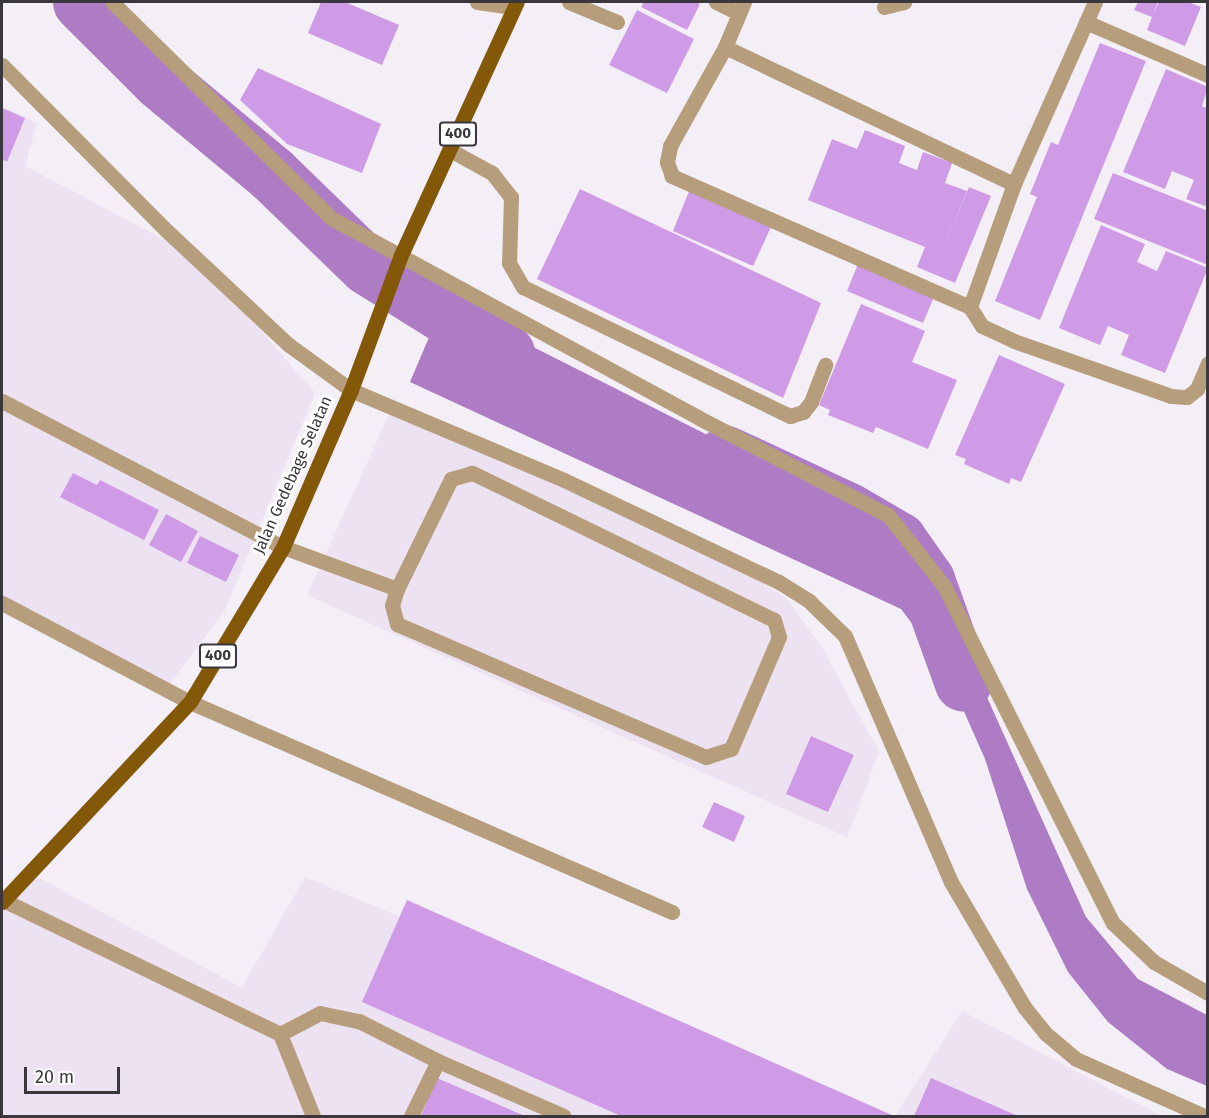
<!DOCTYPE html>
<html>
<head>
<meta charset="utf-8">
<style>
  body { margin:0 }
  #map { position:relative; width:1209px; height:1118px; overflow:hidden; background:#f4eef7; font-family:"Fira Sans",sans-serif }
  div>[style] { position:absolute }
  .built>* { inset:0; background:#ece2f1 }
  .water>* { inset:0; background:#ae7bc5 }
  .river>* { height:57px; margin:-28.5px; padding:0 28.5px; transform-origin:28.5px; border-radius:28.5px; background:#ae7bc5 }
  .building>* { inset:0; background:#cf9be6 }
  .lane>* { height:15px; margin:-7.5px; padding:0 7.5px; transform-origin:7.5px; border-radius:7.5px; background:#b69e7d }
  .street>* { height:15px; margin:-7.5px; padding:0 7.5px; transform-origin:7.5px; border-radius:7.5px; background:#b69e7d }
  .primary>* { height:15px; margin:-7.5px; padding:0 7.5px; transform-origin:7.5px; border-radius:7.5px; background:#835909 }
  span { translate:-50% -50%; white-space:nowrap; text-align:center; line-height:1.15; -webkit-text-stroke:6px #fff; paint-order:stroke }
  .shield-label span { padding:2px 4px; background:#fff; border:2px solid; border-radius:4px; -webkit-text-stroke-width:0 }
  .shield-label { font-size:15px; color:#39373b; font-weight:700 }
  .street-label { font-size:16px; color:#39373b }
  .frame { position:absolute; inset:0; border:3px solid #39373b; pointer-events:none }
  .scale { position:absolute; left:24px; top:1067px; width:96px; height:27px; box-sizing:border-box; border:3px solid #39373b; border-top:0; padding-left:8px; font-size:18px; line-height:21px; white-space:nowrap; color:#39373b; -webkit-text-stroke:4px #fff; paint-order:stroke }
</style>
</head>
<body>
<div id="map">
  <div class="built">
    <div style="clip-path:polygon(2px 106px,37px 123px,25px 166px,197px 257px,315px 393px,225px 610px,162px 695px,2px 604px)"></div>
    <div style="clip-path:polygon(392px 408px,717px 553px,787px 599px,820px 644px,879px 752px,847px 837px,307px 595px)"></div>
    <div style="clip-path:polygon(28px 872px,242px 988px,305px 877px,873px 1116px,2px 1116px,2px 903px)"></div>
    <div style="clip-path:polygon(962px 1011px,1161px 1116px,895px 1116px)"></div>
  </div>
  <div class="water">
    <div style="clip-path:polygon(444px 302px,759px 461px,896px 558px,963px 644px,1086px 917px,1138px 979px,1207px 1015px,1207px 1086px,1167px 1069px,1108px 1022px,1068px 972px,1027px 889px,985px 759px,943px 664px,901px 609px,410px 382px)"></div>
  </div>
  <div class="river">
    <div style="left:81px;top:2px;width:112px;rotate:45deg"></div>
    <div style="left:160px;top:81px;width:146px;rotate:39.7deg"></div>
    <div style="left:272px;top:174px;width:132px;rotate:44.1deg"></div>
    <div style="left:367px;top:266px;width:164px;rotate:32deg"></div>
    <div style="left:726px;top:454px;width:135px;rotate:25deg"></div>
    <div style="left:848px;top:511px;width:58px;rotate:30.1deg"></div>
    <div style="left:898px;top:540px;width:49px;rotate:55deg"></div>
    <div style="left:926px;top:580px;width:109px;rotate:70.2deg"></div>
  </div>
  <div class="building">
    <div style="clip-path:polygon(321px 2px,345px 2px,399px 25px,382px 65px,308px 33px)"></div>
    <div style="clip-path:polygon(644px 2px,695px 2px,700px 4px,687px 30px,641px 7px)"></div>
    <div style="clip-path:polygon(1138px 2px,1158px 2px,1153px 15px,1159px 2px,1188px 2px,1201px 7px,1185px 46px,1147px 30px,1152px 17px,1134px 10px)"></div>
    <div style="clip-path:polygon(637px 10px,694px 39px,667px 93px,609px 65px)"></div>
    <div style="clip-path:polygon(1100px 43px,1146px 61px,1040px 320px,995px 301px,1037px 197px,1030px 194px,1051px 142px,1058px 145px)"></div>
    <div style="clip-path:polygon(258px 68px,381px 124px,362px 173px,287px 144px,240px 100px)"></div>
    <div style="clip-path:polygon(1166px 69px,1208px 87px,1202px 106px,1208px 109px,1208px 207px,1186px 199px,1194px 180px,1172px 171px,1165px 189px,1123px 172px)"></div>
    <div style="clip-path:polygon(2px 108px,25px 118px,7px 162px,2px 159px)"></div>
    <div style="clip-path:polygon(865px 130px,905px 146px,899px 163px,917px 170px,923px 152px,952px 163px,945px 183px,967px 191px,941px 254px,969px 187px,991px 196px,955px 283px,917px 267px,925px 247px,808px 200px,832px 139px,857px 149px)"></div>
    <div style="clip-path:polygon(1113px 173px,1208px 211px,1208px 265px,1094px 219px)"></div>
    <div style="clip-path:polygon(580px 189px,821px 303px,783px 398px,537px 279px)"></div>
    <div style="clip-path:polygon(690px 189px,772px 225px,753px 266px,673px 231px)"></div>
    <div style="clip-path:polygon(1101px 225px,1145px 244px,1137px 262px,1157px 271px,1166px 251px,1208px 268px,1165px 373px,1121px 355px,1129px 335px,1108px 326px,1100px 345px,1059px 328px)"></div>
    <div style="clip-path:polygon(858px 264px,934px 297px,923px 323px,847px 291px)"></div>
    <div style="clip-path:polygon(861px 304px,925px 331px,912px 362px,957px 380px,928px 449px,876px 427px,873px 433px,828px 415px,830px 410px,819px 405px)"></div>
    <div style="clip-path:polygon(999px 355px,1065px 384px,1021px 482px,1011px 478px,1009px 484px,964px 464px,966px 459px,955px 455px)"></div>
    <div style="clip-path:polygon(73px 473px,97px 485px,100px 480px,159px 510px,144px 540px,60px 497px)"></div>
    <div style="clip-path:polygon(166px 514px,198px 531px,181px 562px,149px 545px)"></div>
    <div style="clip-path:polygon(200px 536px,239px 555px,226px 582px,187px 563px)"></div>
    <div style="clip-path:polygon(811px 736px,854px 755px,828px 812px,786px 794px)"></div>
    <div style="clip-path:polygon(714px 802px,745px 816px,734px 842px,702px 827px)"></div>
    <div style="clip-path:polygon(407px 900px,894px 1116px,621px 1116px,362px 1002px)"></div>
    <div style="clip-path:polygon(437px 1078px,525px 1116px,421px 1116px)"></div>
    <div style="clip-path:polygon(931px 1078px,1018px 1116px,914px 1116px)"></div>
  </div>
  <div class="lane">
    <div style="left:477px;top:2px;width:37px;rotate:8deg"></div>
    <div style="left:569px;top:2px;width:52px;rotate:22.6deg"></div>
    <div style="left:884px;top:7px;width:21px;rotate:-14deg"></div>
    <div style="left:2px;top:65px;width:234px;rotate:45.2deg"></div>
    <div style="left:167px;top:231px;width:167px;rotate:43.1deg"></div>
    <div style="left:289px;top:345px;width:77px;rotate:36deg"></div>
    <div style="left:450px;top:150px;width:48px;rotate:28.7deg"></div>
    <div style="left:492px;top:173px;width:31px;rotate:52deg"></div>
    <div style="left:511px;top:197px;width:66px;rotate:91.7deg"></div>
    <div style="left:509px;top:263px;width:28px;rotate:60deg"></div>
    <div style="left:523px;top:287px;width:297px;rotate:25.8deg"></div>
    <div style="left:790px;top:416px;width:14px;rotate:-17deg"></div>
    <div style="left:803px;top:412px;width:13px;rotate:-51deg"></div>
    <div style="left:811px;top:402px;width:40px;rotate:-69deg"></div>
    <div style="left:2px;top:401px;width:317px;rotate:27.5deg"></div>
    <div style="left:283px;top:547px;width:121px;rotate:20.2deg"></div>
    <div style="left:397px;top:589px;width:17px;rotate:107deg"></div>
    <div style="left:392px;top:605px;width:20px;rotate:75deg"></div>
    <div style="left:397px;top:624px;width:336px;rotate:23.3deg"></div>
    <div style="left:706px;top:757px;width:26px;rotate:-18deg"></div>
    <div style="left:731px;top:749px;width:122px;rotate:-66.8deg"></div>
    <div style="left:779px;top:637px;width:18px;rotate:-106deg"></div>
    <div style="left:774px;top:620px;width:336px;rotate:-154deg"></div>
    <div style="left:472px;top:473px;width:22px;rotate:164deg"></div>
    <div style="left:451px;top:479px;width:123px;rotate:116.1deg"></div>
    <div style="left:3px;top:900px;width:308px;rotate:25.8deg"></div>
    <div style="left:280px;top:1034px;width:88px;rotate:68.1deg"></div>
    <div style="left:280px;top:1034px;width:45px;rotate:-27.7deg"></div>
    <div style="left:320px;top:1013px;width:40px;rotate:12deg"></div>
    <div style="left:359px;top:1021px;width:89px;rotate:26.9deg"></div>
    <div style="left:411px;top:1116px;width:61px;rotate:-63.9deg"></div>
    <div style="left:438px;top:1061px;width:137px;rotate:23.6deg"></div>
  </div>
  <div class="street">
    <div style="left:112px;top:2px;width:308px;rotate:44.6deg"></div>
    <div style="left:331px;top:218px;width:419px;rotate:28.5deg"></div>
    <div style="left:699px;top:418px;width:212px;rotate:27.2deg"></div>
    <div style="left:888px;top:515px;width:90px;rotate:51.7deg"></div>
    <div style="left:944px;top:586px;width:377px;rotate:63.4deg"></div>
    <div style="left:1113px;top:923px;width:57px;rotate:43.6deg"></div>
    <div style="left:1154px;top:962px;width:62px;rotate:29.9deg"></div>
    <div style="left:716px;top:2px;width:25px;rotate:26deg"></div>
    <div style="left:1095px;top:2px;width:199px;rotate:114deg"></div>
    <div style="left:1014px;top:184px;width:131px;rotate:109.7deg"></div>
    <div style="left:970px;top:307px;width:22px;rotate:58deg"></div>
    <div style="left:982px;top:326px;width:35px;rotate:25deg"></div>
    <div style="left:1014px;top:341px;width:166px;rotate:19.3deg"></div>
    <div style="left:1171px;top:396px;width:16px;rotate:4deg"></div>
    <div style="left:1187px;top:397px;width:13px;rotate:-39deg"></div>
    <div style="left:1197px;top:389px;width:28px;rotate:-67deg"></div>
    <div style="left:1086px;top:22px;width:133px;rotate:23.5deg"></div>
    <div style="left:725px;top:47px;width:49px;rotate:-67.1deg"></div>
    <div style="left:970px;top:307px;width:326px;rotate:-156.3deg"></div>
    <div style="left:672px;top:176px;width:15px;rotate:-110deg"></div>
    <div style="left:667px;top:162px;width:16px;rotate:-79deg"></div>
    <div style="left:670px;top:146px;width:113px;rotate:-60.9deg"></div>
    <div style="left:725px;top:47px;width:320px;rotate:25.4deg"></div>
    <div style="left:351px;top:390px;width:231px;rotate:22.9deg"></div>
    <div style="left:564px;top:480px;width:238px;rotate:25.4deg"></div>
    <div style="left:779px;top:582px;width:36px;rotate:32deg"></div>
    <div style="left:809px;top:601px;width:50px;rotate:44.2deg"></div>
    <div style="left:845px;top:636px;width:268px;rotate:66.7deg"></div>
    <div style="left:951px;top:882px;width:146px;rotate:59.6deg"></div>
    <div style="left:1025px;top:1008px;width:32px;rotate:51deg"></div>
    <div style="left:1045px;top:1033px;width:40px;rotate:40deg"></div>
    <div style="left:1076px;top:1059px;width:140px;rotate:24deg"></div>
    <div style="left:2px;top:603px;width:212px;rotate:27.8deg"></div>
    <div style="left:190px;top:702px;width:526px;rotate:23.54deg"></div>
  </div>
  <div class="primary">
    <div style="left:2px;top:902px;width:274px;rotate:-46.8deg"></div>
    <div style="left:190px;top:702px;width:181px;rotate:-59deg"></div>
    <div style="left:283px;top:547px;width:171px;rotate:-66.6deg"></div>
    <div style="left:351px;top:390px;width:144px;rotate:-69.7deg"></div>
    <div style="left:401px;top:255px;width:278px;rotate:-65.4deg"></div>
  </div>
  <div class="shield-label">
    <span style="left:458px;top:134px">400</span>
    <span style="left:218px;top:656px">400</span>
  </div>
  <div class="street-label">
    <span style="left:293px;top:475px;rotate:-66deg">Jalan Gedebage Selatan</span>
  </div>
  <div class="frame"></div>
  <div class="scale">20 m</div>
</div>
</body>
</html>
